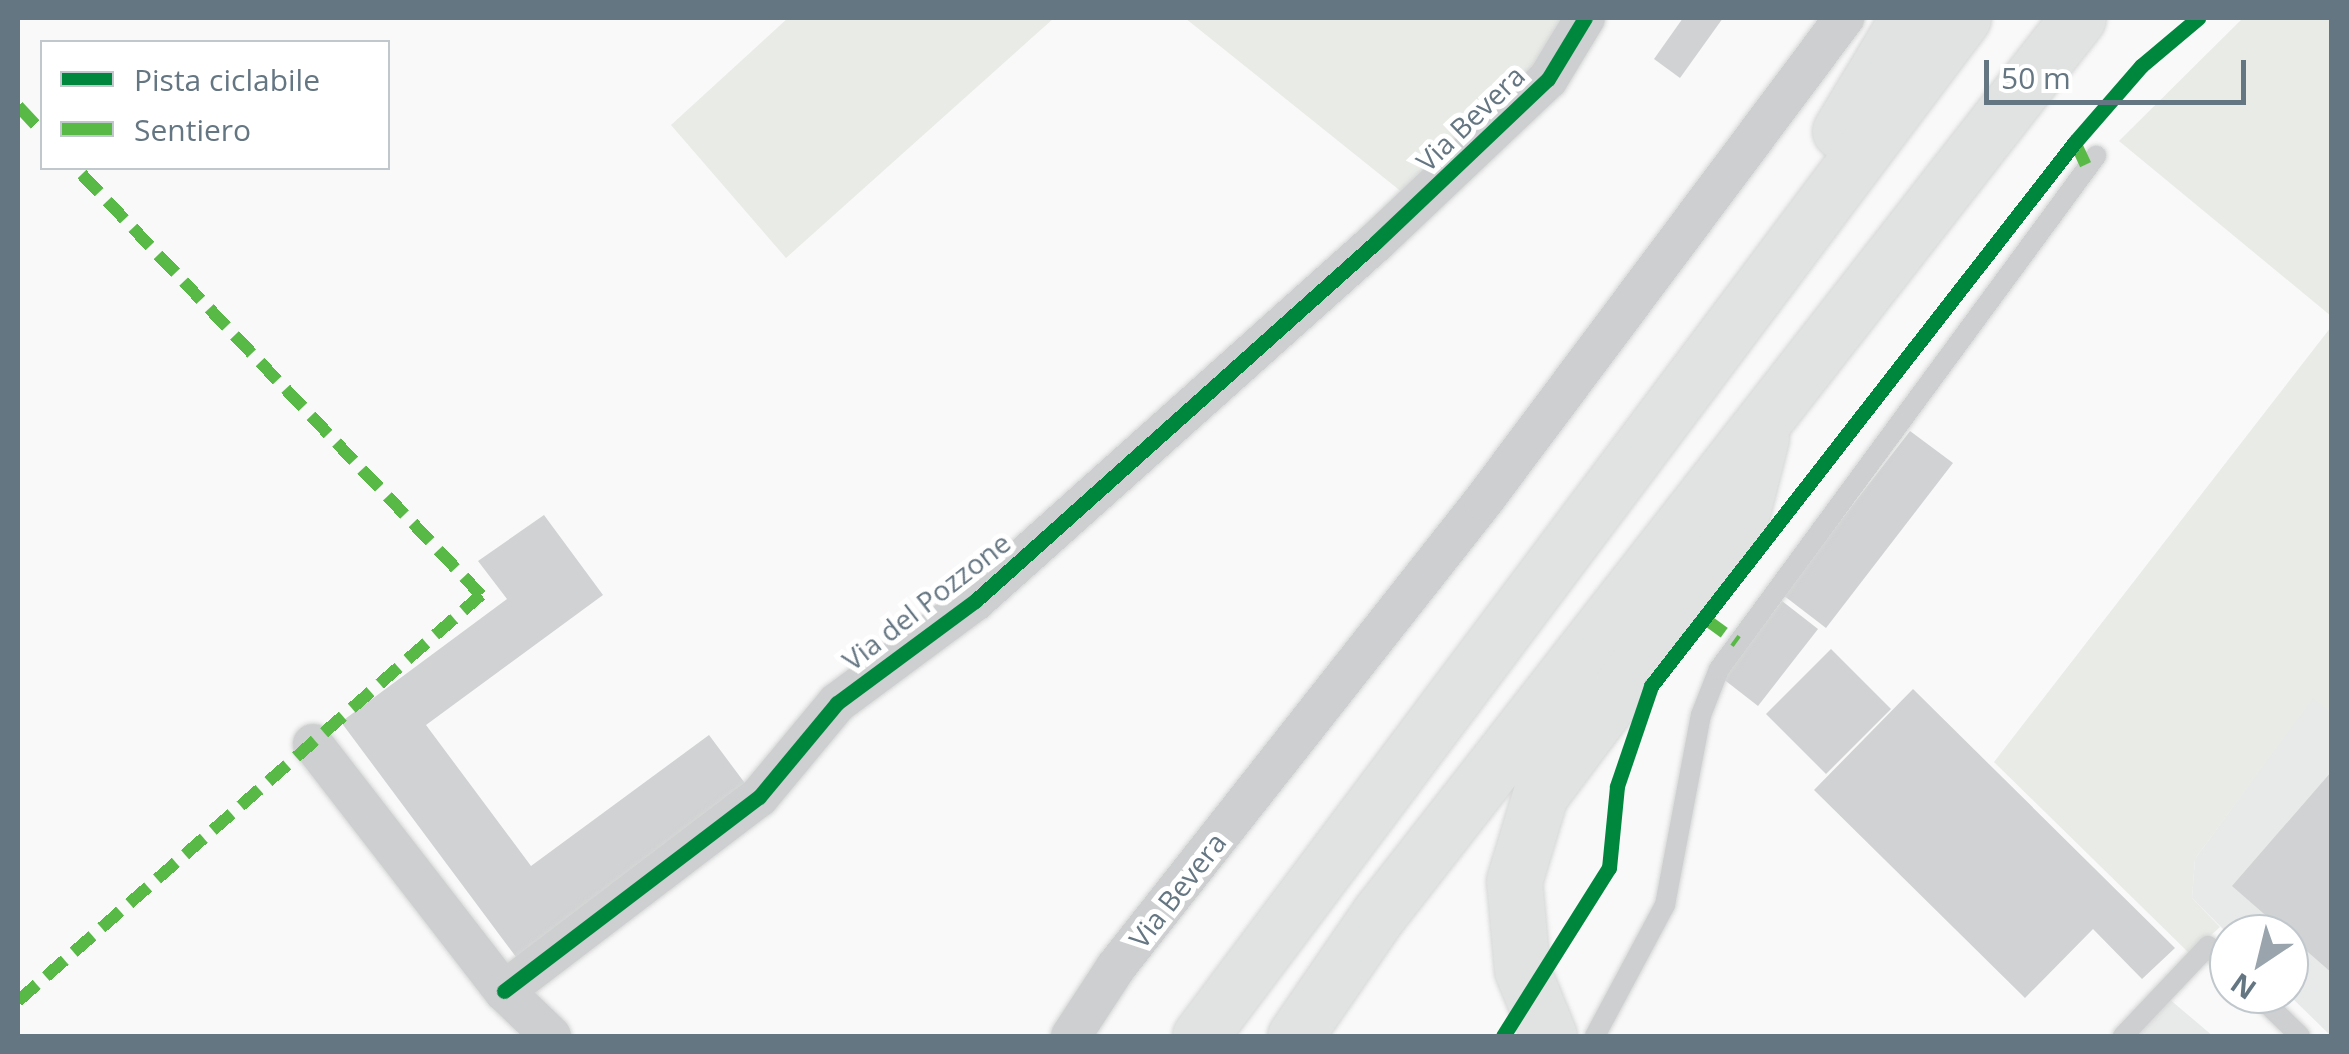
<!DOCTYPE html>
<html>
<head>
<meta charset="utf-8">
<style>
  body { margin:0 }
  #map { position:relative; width:2349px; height:1054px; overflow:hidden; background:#f9f9f9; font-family:"Open Sans",sans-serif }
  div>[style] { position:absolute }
  .built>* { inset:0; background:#e8e9e9 }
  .green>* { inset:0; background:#e8ebe6 }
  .building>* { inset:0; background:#d0d2d3 }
  .roads { filter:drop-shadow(0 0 2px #d5d6d6) drop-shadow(0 0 2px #d5d6d6) }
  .service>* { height:20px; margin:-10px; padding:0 10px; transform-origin:10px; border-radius:10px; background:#cecfd0 }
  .minor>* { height:40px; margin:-20px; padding:0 20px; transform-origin:20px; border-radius:20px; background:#cecfd0 }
  .trunk>* { height:55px; margin:-27.5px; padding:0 27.5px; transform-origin:27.5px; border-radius:27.5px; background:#e1e2e2 }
  .quiet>* { height:12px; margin-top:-6px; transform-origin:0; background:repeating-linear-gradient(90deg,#58b947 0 25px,transparent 0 37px) }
  .cycleway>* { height:15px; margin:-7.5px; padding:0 7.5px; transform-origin:7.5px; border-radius:7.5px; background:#00873e }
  span { translate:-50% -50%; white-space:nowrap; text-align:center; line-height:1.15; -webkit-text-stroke:10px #fff; paint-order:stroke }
  .street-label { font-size:28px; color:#657683 }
  .frame { position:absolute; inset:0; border:20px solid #657683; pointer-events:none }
  .legend { position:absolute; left:40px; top:40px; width:350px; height:130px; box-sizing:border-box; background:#fff; border:2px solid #c1c8cd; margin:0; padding:12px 18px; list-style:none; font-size:30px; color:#657683 }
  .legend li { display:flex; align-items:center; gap:20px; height:50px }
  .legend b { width:50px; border:2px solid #c1c8cd }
  .north { position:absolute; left:2209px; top:914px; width:100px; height:100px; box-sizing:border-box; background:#fff; border:2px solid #c1c8cd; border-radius:50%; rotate:215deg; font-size:28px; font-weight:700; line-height:40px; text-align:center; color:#657683 }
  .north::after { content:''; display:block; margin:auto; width:35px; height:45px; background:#99a4ac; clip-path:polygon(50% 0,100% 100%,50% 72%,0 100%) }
  .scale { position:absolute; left:1984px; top:60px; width:262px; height:45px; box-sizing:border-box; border:5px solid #657683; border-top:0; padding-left:12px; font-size:30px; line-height:35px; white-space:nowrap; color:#657683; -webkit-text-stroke:8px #fff; paint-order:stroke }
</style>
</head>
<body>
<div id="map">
  <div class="built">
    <div style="clip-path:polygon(2313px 697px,2331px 712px,2331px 1036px,2288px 994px,2289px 934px,2229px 935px,2192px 898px,2195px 859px)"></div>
    <div style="clip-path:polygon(2168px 998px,2213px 1036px,2134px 1036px)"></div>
  </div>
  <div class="green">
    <div style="clip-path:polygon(788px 18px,1054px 18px,786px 258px,671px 125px)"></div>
    <div style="clip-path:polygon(1185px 18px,1564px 18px,1539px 67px,1408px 197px)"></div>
    <div style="clip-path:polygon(2243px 18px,2331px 18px,2331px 316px,2119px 141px)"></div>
    <div style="clip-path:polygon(2331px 327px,2331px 712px,2313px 698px,2195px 859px,2192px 898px,2220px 927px,2190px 954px,1994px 762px)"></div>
  </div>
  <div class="building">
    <div style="clip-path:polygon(1683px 18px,1723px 18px,1680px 78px,1654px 59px)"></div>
    <div style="clip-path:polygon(1910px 431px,1953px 463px,1826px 628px,1783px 595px)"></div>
    <div style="clip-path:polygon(544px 515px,603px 595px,426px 725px,531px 866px,709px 735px,750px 790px,519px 961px,341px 722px,507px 599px,478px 561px)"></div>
    <div style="clip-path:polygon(1782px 601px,1818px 629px,1758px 706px,1722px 678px)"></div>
    <div style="clip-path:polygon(1831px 649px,1891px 709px,1826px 774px,1766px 714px)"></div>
    <div style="clip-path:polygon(1913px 689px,2175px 948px,2142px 979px,2093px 929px,2025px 998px,1814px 790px)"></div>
    <div style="clip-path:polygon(2332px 771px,2332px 973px,2232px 886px)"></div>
  </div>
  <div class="roads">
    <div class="service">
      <div style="left:2257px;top:994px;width:60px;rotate:44.3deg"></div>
      <div style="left:1595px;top:1036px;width:149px;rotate:-61.9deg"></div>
      <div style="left:1665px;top:905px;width:193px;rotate:-79.3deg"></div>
      <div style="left:1701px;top:715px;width:49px;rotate:-68.6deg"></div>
      <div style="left:1719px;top:669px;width:637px;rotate:-53.69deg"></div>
      <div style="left:2123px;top:1036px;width:124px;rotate:-46.6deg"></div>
      <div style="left:2208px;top:946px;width:30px;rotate:45deg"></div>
    </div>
    <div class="minor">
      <div style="left:313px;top:744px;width:312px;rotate:52.3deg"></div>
      <div style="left:504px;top:991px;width:65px;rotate:43.8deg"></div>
      <div style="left:504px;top:991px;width:320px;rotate:-37.3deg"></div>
      <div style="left:759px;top:797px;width:122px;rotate:-50.3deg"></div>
      <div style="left:837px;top:703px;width:172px;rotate:-36.5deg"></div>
      <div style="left:975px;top:601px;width:537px;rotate:-41.83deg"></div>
      <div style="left:1375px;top:243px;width:238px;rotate:-43.5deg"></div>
      <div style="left:1548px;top:79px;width:71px;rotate:-58.8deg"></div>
      <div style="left:1071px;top:1036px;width:82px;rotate:-56.9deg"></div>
      <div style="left:1116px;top:967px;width:595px;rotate:-51.76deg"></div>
      <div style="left:1484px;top:500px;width:602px;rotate:-53.24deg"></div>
    </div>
    <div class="trunk">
      <div style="left:1840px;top:131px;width:132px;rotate:-59deg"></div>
      <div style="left:1200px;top:1036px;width:1272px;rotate:-53.15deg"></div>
      <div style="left:1295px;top:1036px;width:148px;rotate:-55.5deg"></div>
      <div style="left:1379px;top:914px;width:1136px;rotate:-52.04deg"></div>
      <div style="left:1549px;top:1036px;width:71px;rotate:-112.2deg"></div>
      <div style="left:1522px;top:970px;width:89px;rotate:-95.1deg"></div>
      <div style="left:1514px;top:881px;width:90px;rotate:-73.2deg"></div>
      <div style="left:1540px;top:795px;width:329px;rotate:-53.2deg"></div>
      <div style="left:1737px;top:532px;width:97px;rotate:-75.7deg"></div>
    </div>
  </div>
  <div class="quiet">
    <div style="left:18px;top:106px;width:35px;rotate:47deg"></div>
    <div style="left:2075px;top:142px;width:29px;rotate:65deg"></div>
    <div style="left:1704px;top:618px;width:41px;rotate:36deg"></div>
    <div style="left:18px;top:1001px;width:616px;rotate:-41.25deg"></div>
    <div style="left:481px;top:595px;width:589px;rotate:-133.49deg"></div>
  </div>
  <div class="cycleway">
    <div style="left:504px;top:991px;width:320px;rotate:-37.3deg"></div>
    <div style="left:759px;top:797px;width:122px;rotate:-50.3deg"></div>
    <div style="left:837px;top:703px;width:172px;rotate:-36.5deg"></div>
    <div style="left:975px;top:601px;width:537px;rotate:-41.83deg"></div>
    <div style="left:1375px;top:243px;width:238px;rotate:-43.5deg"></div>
    <div style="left:1548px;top:79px;width:71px;rotate:-58.8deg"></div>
    <div style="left:1503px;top:1036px;width:199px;rotate:-57.8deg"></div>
    <div style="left:1609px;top:868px;width:82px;rotate:-84.4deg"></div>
    <div style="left:1617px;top:786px;width:106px;rotate:-71.2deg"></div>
    <div style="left:1651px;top:686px;width:690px;rotate:-52.07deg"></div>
    <div style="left:2075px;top:142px;width:101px;rotate:-49deg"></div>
    <div style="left:2141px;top:66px;width:75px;rotate:-40.1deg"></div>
  </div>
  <div class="street-label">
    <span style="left:1470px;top:118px;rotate:-44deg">Via Bevera</span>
    <span style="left:926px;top:601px;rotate:-38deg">Via del Pozzone</span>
    <span style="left:1177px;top:890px;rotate:-52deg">Via Bevera</span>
  </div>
  <div class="frame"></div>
  <ul class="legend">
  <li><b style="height:12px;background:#00873e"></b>Pista ciclabile</li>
  <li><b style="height:12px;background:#58b947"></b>Sentiero</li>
  </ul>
  <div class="north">N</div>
  <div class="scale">50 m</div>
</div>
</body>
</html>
